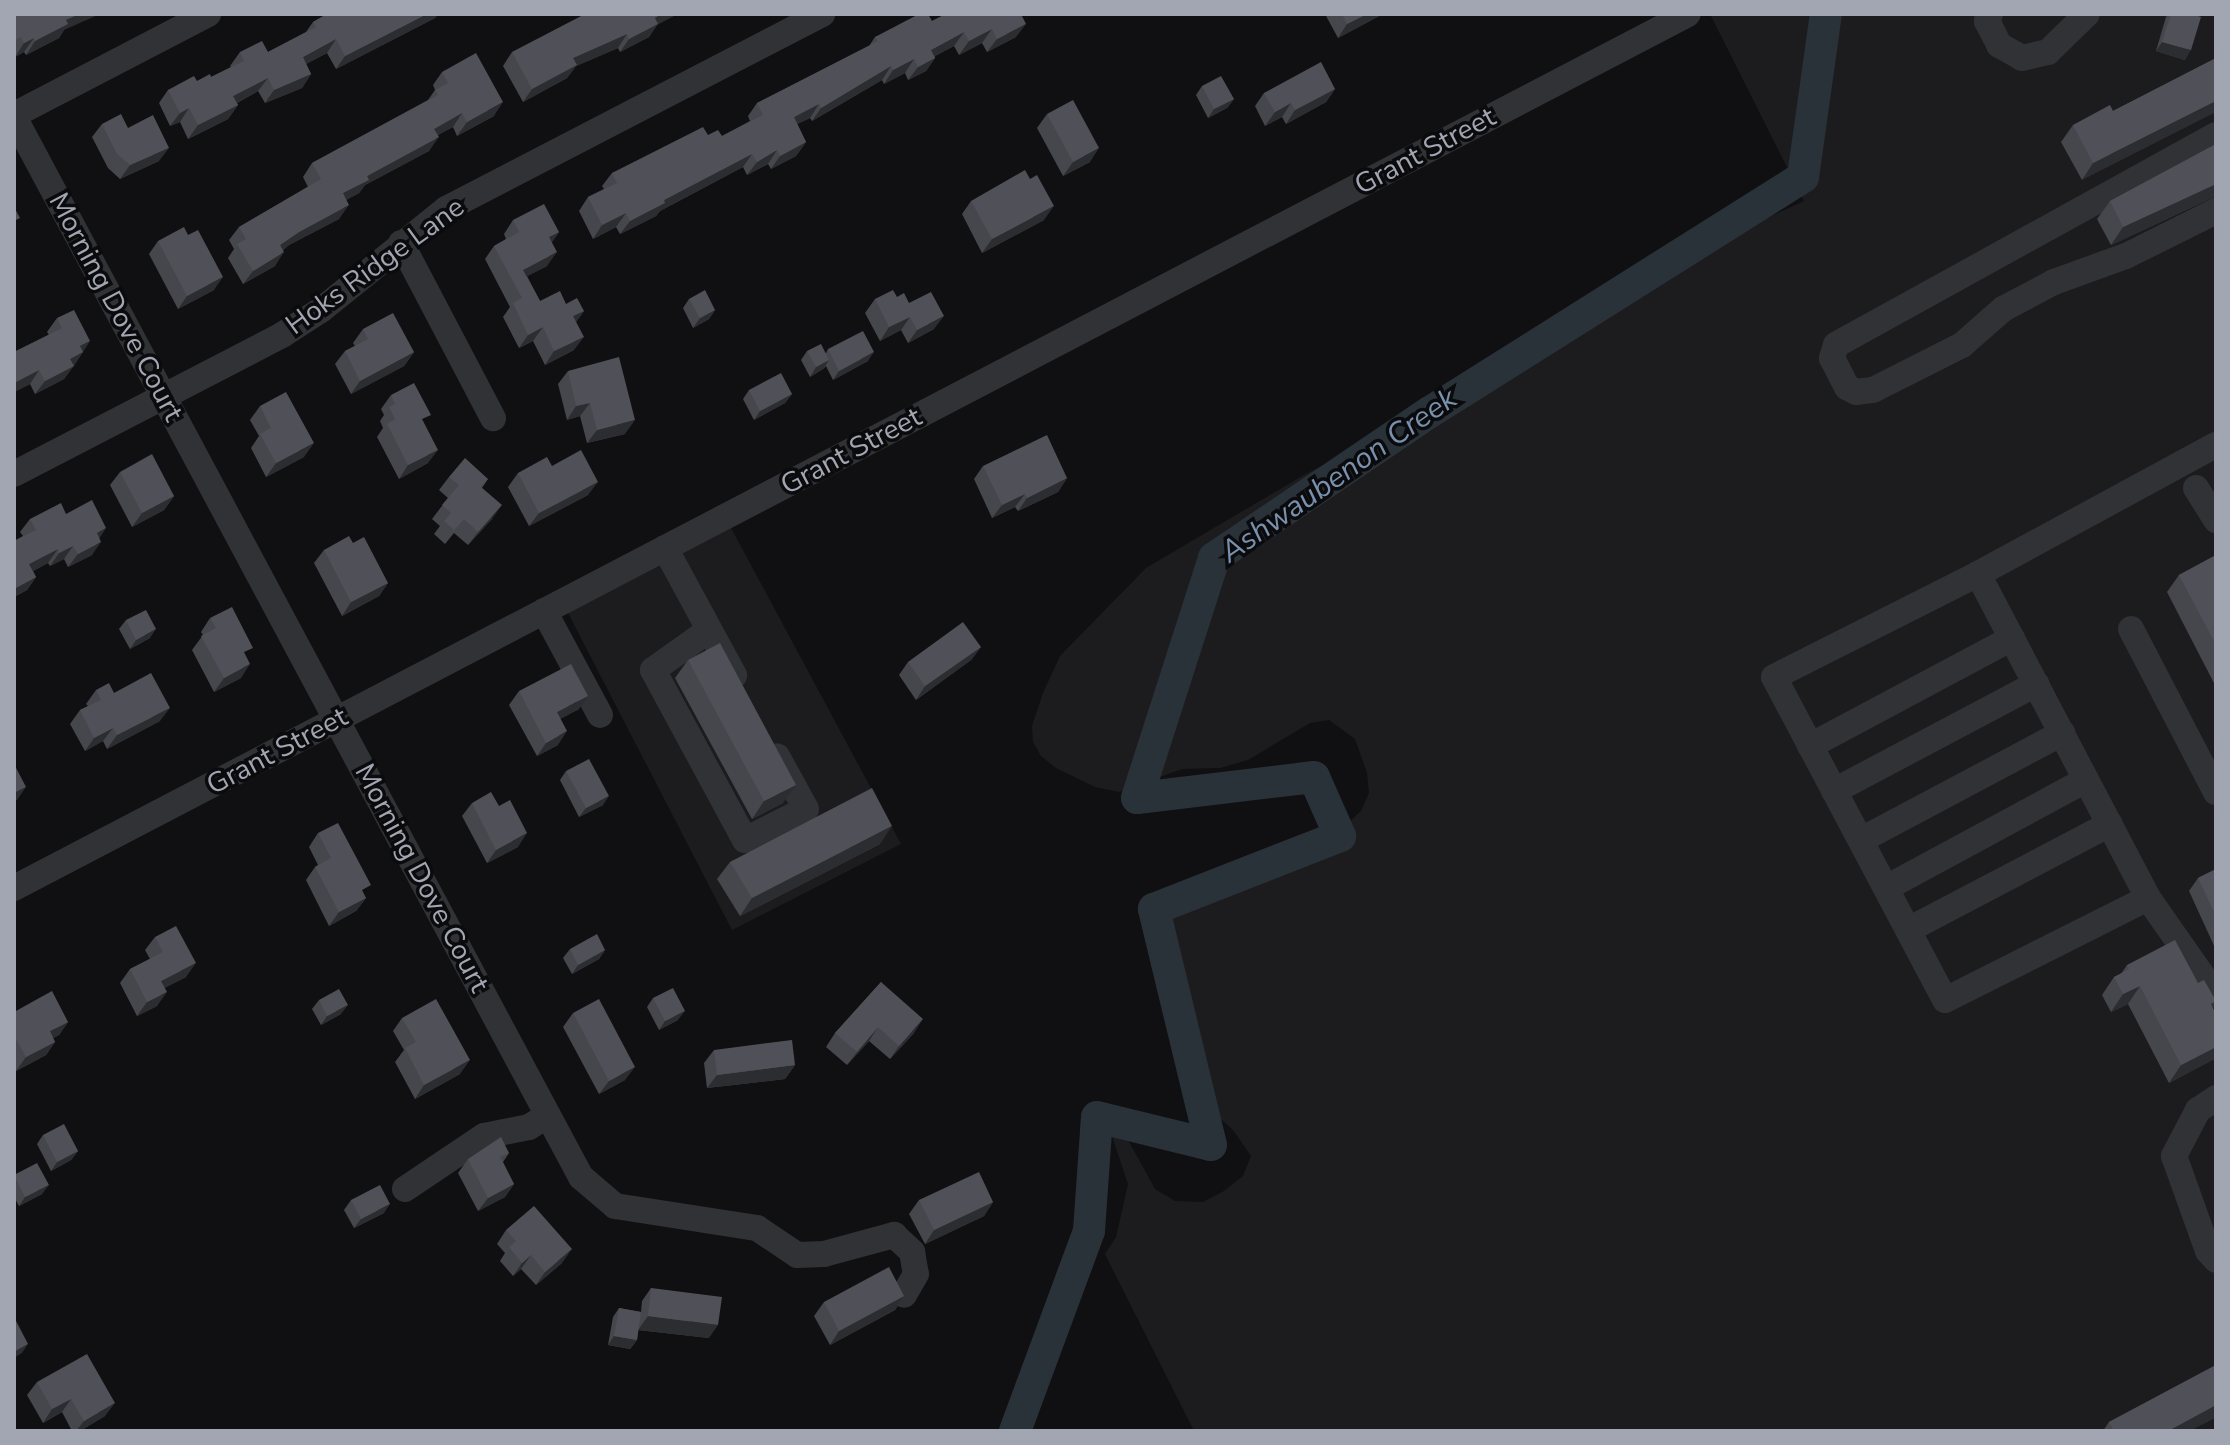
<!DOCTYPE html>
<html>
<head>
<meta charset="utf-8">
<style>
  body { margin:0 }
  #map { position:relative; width:2230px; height:1445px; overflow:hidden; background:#101012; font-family:"Nunito Sans",sans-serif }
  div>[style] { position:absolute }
  .built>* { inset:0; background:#1c1c1f }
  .river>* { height:32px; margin:-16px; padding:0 16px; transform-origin:16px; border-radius:16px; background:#2a3239 }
  .minor>* { height:26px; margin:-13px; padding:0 13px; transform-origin:13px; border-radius:13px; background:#313236 }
  .wall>* { inset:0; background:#46474d }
  .shaded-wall>* { inset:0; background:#2c2d31 }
  .building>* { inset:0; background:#505158 }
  span { translate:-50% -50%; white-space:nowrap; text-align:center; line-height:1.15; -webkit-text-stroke:7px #0b0b0d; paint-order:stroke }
  .street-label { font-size:28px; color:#a2a6b2 }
  .water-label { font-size:30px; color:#7991ad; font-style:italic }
  .frame { position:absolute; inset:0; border:16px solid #a2a6b2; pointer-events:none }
</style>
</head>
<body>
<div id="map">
  <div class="built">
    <div style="clip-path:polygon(1716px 14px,2216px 14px,2216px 1431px,1194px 1431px,1105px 1254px,1116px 1237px,1128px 1184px,1112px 1136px,1118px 1133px,1127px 1138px,1155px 1189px,1175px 1201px,1203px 1202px,1224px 1191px,1243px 1176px,1251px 1156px,1233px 1130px,1215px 1114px,1204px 1092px,1161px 919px,1163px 912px,1169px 903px,1224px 888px,1292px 861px,1345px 826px,1361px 811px,1369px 793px,1367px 773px,1355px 739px,1329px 720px,1310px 723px,1248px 760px,1220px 768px,1182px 769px,1119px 792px,1095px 787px,1056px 768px,1041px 756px,1033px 742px,1032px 726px,1043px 693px,1060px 656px,1146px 568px,1304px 475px,1536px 359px,1739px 231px,1804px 201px,1711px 16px)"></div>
    <div style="clip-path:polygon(730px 526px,901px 844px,732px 930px,567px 611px)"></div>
  </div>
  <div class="river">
    <div style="left:1015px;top:1431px;width:213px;rotate:-69.7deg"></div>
    <div style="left:1089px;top:1231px;width:114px;rotate:-86deg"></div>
    <div style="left:1097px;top:1117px;width:117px;rotate:13.8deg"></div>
    <div style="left:1211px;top:1145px;width:243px;rotate:-103.6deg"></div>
    <div style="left:1154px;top:909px;width:200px;rotate:-21.4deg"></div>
    <div style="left:1340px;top:836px;width:64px;rotate:-113.8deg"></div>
    <div style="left:1314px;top:777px;width:178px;rotate:173.2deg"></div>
    <div style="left:1137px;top:798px;width:252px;rotate:-72.2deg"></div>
    <div style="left:1214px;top:558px;width:261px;rotate:-34.1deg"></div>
    <div style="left:1430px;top:412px;width:441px;rotate:-32.2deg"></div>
    <div style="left:1803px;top:177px;width:165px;rotate:-82deg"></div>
  </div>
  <div class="minor">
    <div style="left:1990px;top:14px;width:8px;rotate:113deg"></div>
    <div style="left:1987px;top:21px;width:27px;rotate:63deg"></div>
    <div style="left:1999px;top:45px;width:26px;rotate:29deg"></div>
    <div style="left:2022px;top:58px;width:27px;rotate:-13deg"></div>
    <div style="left:2048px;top:52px;width:54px;rotate:-44.3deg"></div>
    <div style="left:14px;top:115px;width:219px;rotate:-27.5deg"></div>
    <div style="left:14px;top:117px;width:1202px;rotate:61.86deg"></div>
    <div style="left:581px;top:1177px;width:45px;rotate:40.5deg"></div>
    <div style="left:615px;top:1206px;width:144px;rotate:8.8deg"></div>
    <div style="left:757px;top:1228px;width:48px;rotate:34deg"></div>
    <div style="left:797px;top:1255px;width:27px;rotate:-2deg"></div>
    <div style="left:824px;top:1254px;width:73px;rotate:-15.2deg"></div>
    <div style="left:894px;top:1235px;width:25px;rotate:43deg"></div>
    <div style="left:912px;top:1252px;width:22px;rotate:80deg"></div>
    <div style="left:916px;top:1274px;width:24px;rotate:120deg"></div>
    <div style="left:2216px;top:135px;width:434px;rotate:151.1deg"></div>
    <div style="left:1836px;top:345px;width:14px;rotate:107deg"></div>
    <div style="left:1832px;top:358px;width:33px;rotate:63deg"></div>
    <div style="left:1847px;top:387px;width:10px;rotate:29deg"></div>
    <div style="left:1856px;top:392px;width:17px;rotate:-7deg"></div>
    <div style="left:1873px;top:390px;width:100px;rotate:-26.8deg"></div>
    <div style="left:1962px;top:345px;width:55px;rotate:-41.3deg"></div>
    <div style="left:2003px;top:309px;width:58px;rotate:-27.9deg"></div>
    <div style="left:2054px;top:282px;width:77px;rotate:-19.9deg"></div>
    <div style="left:2126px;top:256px;width:101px;rotate:-26.6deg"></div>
    <div style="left:401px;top:243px;width:198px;rotate:62.3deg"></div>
    <div style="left:14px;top:474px;width:302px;rotate:-27.4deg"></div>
    <div style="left:282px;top:335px;width:46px;rotate:-32.7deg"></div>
    <div style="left:321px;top:310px;width:161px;rotate:-38.9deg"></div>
    <div style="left:446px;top:209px;width:424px;rotate:-27.4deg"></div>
    <div style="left:2196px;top:488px;width:38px;rotate:58deg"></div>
    <div style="left:665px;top:548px;width:145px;rotate:61.5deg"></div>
    <div style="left:1978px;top:574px;width:366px;rotate:62.3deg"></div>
    <div style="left:2148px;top:898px;width:227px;rotate:153.3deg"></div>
    <div style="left:1945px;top:1000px;width:365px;rotate:-117.9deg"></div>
    <div style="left:1774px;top:677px;width:229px;rotate:-26.8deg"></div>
    <div style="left:1978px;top:574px;width:271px;rotate:-28.5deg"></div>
    <div style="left:544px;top:611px;width:118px;rotate:61.7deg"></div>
    <div style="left:2131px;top:629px;width:184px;rotate:62.5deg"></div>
    <div style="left:709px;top:630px;width:69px;rotate:144.5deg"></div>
    <div style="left:653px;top:670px;width:193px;rotate:61.6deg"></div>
    <div style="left:745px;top:840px;width:68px;rotate:-26.9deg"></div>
    <div style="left:806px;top:809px;width:60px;rotate:-118.7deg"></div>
    <div style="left:1810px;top:746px;width:229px;rotate:-28.1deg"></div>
    <div style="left:1834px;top:791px;width:229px;rotate:-27.9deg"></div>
    <div style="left:1861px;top:840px;width:228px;rotate:-28deg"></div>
    <div style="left:14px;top:888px;width:1888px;rotate:-27.57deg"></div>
    <div style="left:1886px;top:888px;width:227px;rotate:-28.4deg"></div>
    <div style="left:2148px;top:898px;width:118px;rotate:55deg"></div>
    <div style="left:1908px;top:930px;width:228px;rotate:-27.7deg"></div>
    <div style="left:2216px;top:1098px;width:22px;rotate:146deg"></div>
    <div style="left:2198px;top:1110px;width:52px;rotate:117.6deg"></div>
    <div style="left:2174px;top:1156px;width:101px;rotate:70.3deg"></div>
    <div style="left:2208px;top:1251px;width:12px;rotate:48deg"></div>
    <div style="left:405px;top:1189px;width:95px;rotate:-33.9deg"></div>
    <div style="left:484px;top:1136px;width:46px;rotate:-11.3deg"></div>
    <div style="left:529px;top:1127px;width:22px;rotate:-32deg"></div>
  </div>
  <div class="wall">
    <div style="clip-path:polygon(14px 14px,64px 30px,59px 38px,26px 55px,24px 52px,15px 57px)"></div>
    <div style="clip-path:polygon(327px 14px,438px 14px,435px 18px,336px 69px,327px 53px,306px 64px,311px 74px,302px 88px,265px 103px,258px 91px,237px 103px,238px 105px,228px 119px,188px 139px,180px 122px,170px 126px,159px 103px,168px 90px,211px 77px,231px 67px,230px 66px,240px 52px,268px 52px,306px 32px,313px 22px)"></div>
    <div style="clip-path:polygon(946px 14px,1016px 37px,987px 52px,982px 43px,959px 55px,954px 46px,935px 56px,935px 58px,926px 71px,908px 80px,905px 73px,884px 84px,882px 80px,812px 121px,810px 118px,797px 124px,806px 142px,796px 156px,771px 169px,768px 164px,747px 175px,743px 167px,660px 211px,656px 216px,620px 234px,616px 227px,593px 239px,579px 211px,588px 197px,604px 189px,602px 186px,612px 173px,708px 135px,722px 136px,750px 121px,748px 116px,757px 103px,869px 46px,875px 37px,932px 21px)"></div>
    <div style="clip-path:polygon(1325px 14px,1383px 14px,1338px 38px)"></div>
    <div style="clip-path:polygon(2169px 14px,2192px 14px,2185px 60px,2156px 51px,2166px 17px)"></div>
    <div style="clip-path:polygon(657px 25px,649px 37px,620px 52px,618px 48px,576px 66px,567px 78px,523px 102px,503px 66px,512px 52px)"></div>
    <div style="clip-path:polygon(2216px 58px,2082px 180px,2061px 142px,2073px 125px,2113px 111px)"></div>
    <div style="clip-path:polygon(442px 72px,494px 116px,457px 136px,453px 127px,438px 135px,429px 151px,365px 185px,359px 193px,346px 200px,339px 219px,289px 245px,283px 250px,275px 266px,243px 284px,228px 258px,234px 249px,229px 240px,239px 227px,308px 187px,303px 177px,312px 163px,428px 100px,435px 90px,433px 85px)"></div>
    <div style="clip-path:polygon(1202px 86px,1234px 99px,1227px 108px,1208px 118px,1196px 95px)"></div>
    <div style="clip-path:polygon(1335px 89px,1326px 102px,1286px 124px,1282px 117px,1265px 126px,1255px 106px,1264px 93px)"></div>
    <div style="clip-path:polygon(1047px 114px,1090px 162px,1063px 176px,1037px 128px)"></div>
    <div style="clip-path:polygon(102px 124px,128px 128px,159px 161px,120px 179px,108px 168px,92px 137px)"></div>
    <div style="clip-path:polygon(2216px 144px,2216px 196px,2111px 245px,2097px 219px,2110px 201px)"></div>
    <div style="clip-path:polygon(971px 201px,1044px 220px,982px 253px,962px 214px)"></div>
    <div style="clip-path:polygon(513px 220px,559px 232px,552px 242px,547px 266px,527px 276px,540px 301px,566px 304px,584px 311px,576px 322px,574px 350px,545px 365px,533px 341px,519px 348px,503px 317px,510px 307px,485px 259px,494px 246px,506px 239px,504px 234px)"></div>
    <div style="clip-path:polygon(158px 241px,214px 290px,178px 309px,149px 254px)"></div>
    <div style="clip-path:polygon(897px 297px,909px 303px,934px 329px,908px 343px,901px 330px,880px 341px,865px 313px,875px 299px)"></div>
    <div style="clip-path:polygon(689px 299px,715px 310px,709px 319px,693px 328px,683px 308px)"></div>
    <div style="clip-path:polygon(57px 318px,83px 352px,64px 379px,35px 394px,30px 384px,14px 392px,14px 352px,49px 335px,47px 332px)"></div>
    <div style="clip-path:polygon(363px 329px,414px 352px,404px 366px,351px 394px,335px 364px,345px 351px,355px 346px,353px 343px)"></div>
    <div style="clip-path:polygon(828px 349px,868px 361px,833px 380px,826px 366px,823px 369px,810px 377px,801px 360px,807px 351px,826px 353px)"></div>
    <div style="clip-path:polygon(568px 371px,625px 434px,587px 443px,580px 416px,567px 420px,558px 384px)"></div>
    <div style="clip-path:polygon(749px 390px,792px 394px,785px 403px,754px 420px,743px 399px)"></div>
    <div style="clip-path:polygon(391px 395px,424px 424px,428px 463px,399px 479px,377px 437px,383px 428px,380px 421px,384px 415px,381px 409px)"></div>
    <div style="clip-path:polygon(260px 406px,304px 457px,266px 477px,251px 448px,259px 436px,250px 420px)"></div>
    <div style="clip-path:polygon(552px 466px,588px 495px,529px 526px,508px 487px,518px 473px)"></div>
    <div style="clip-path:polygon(983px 466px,1067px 478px,1058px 492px,1018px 511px,1015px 507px,992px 518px,974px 479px)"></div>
    <div style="clip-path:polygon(120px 472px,174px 496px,164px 510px,132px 527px,110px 485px)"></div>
    <div style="clip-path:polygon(449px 477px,488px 479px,482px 488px,492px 519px,468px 545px,454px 533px,445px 544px,434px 534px,440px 526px,432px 519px,448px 498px,439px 490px)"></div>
    <div style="clip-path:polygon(66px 514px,99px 538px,92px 555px,68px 567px,64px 559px,50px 566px,48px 563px,33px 571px,36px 577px,27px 590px,14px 597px,14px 541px,23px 536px,20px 532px,30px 519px)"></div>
    <div style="clip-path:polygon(353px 543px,388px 583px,379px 596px,342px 616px,314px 563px,324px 550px)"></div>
    <div style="clip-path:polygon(2216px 555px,2216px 687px,2167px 592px,2179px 575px)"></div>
    <div style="clip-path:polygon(210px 618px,246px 657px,241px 678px,214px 692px,192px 650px,203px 635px,201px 632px)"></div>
    <div style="clip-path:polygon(126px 620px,150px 638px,130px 649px,119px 629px)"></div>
    <div style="clip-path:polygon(981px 647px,971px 660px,916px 700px,899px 675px,908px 662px)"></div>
    <div style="clip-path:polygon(688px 660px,783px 803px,752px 819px,675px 678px)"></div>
    <div style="clip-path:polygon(96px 690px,114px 693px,160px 721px,107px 749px,103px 741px,85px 751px,70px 724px,80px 710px,88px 706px,86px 704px)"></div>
    <div style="clip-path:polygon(519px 691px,579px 709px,560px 719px,558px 745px,537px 756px,509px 705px)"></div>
    <div style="clip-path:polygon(566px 771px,603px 805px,579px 817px,560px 780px)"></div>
    <div style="clip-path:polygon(472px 803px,518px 847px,487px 863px,462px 816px)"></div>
    <div style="clip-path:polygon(318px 833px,366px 898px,356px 911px,329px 926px,306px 880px,315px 867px,318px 865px,309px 847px)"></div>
    <div style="clip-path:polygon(880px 844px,740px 916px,717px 879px,730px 862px)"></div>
    <div style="clip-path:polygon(2216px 869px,2216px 950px,2189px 891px,2198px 878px)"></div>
    <div style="clip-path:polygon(155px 937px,186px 977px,164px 988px,157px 1006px,137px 1016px,120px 983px,130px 969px,150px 959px,145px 950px)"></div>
    <div style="clip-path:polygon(570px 949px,605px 950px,599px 959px,572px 974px,563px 958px)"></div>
    <div style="clip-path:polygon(2127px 965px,2198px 983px,2212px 1007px,2216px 1058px,2169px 1083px,2128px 1004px,2111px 1012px,2102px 995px,2114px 977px,2121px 974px)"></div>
    <div style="clip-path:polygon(881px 982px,914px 1033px,890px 1059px,869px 1041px,847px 1065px,826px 1047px,835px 1033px)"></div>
    <div style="clip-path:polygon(653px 998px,678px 1020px,659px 1030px,647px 1007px)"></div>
    <div style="clip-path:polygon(319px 1000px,341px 1014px,321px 1025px,312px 1009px)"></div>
    <div style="clip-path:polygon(14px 1012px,68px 1022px,59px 1035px,53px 1038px,55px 1042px,46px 1055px,16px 1071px,14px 1066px)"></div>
    <div style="clip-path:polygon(573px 1013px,625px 1080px,599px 1094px,563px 1027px)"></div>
    <div style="clip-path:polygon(402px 1018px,460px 1074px,415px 1099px,395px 1062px,404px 1050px,393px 1031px)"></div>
    <div style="clip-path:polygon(714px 1050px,795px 1065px,785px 1079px,707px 1088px,704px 1063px)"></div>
    <div style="clip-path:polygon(43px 1135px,78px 1151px,71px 1160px,51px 1171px,37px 1144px)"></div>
    <div style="clip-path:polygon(509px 1153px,503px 1162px,514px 1184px,505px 1197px,478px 1211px,458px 1173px,468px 1159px)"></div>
    <div style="clip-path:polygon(14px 1175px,42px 1194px,19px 1206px,14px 1197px)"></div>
    <div style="clip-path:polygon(351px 1200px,384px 1213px,354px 1228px,344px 1210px)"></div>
    <div style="clip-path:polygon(919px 1200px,993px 1202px,984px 1216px,925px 1244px,909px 1214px)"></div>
    <div style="clip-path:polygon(506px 1230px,562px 1263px,536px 1285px,521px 1269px,513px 1276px,500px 1261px,505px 1253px,497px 1244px)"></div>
    <div style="clip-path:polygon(651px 1288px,709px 1338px,638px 1330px,637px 1340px,630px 1349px,608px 1345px,613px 1317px,619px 1308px,641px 1312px,642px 1301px)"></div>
    <div style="clip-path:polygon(904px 1296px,895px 1310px,830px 1345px,814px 1316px,824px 1302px)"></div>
    <div style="clip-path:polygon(2216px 1365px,2216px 1417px,2189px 1431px,2103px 1431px,2109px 1422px)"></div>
    <div style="clip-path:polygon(37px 1382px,105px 1416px,80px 1431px,72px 1431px,62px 1412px,43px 1423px,27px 1395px)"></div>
  </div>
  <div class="shaded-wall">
    <div style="clip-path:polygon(80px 14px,100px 14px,64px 30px,59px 38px,26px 55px,35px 41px,66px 20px)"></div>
    <div style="clip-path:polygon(427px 14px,438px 14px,435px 18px,336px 69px,345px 56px)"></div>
    <div style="clip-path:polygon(662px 14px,678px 14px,657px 25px,649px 37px,620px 52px,629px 39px,655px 18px)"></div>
    <div style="clip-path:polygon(1367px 14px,1383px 14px,1338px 38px,1347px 24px)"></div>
    <div style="clip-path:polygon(1026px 24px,1016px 37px,987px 52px,997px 39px)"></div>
    <div style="clip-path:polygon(992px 29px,982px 43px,959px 55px,969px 41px)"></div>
    <div style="clip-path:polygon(964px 32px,954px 46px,922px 63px,931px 50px)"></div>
    <div style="clip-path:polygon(627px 34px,618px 48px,576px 66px,567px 78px,523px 102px,532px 89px,573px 58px)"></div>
    <div style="clip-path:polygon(34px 38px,24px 52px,15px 57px,24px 43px)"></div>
    <div style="clip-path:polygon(336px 39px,327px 53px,293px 71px,303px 57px)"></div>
    <div style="clip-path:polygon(2162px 42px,2191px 50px,2185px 60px,2156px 51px)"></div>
    <div style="clip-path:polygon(935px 58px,926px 71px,908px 80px,918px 67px)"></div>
    <div style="clip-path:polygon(914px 59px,905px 73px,884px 84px,893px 70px)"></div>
    <div style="clip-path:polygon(891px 66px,882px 80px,812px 121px,821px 108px)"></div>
    <div style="clip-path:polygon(311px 74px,302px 88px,265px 103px,274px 90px)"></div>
    <div style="clip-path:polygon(268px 78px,258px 91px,224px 110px,233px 96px)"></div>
    <div style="clip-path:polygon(1335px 89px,1326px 102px,1286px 124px,1295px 110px)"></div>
    <div style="clip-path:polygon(1234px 99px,1227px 108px,1208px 118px,1214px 109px)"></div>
    <div style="clip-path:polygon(2216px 101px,2216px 112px,2082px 180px,2093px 163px)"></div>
    <div style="clip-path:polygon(503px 102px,494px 116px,457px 136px,467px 122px)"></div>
    <div style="clip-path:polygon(1291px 103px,1282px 117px,1265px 126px,1275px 112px)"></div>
    <div style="clip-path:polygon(819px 104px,810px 118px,785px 130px,794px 117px)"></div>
    <div style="clip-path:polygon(238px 105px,228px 119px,188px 139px,198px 125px)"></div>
    <div style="clip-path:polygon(189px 108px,180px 122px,170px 126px,180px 113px)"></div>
    <div style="clip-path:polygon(462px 113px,453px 127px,425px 142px,434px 129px)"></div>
    <div style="clip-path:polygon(439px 137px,429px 151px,365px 185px,359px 193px,333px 207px,343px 193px,367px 176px)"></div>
    <div style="clip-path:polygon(806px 142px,796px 156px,771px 169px,780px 156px)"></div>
    <div style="clip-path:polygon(169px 148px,159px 161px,120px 179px,130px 165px)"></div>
    <div style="clip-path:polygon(1099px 148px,1090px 162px,1063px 176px,1073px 162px)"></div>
    <div style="clip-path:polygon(777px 150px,768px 164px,747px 175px,757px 162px)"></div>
    <div style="clip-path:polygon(752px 154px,743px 167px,660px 211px,656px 216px,620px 234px,630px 221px,664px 200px)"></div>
    <div style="clip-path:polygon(2216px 184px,2216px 196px,2111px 245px,2123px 227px)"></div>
    <div style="clip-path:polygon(349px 205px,339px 219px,289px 245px,271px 259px,280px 245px,299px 232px)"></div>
    <div style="clip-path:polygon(1054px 206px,1044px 220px,982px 253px,992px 239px)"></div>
    <div style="clip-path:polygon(626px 213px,616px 227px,593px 239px,602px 225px)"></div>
    <div style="clip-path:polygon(559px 232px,550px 245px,549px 237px)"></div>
    <div style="clip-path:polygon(284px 252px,275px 266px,243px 284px,253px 271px)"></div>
    <div style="clip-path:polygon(557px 252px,547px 266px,514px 283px,523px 270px)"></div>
    <div style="clip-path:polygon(223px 277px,214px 290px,178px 309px,187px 296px)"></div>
    <div style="clip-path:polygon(715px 310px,709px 319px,693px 328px,700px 318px)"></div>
    <div style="clip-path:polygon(584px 311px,574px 325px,573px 316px)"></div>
    <div style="clip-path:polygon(944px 316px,934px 329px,908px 343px,917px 330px)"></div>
    <div style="clip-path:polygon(910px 317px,901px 330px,880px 341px,889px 327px)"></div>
    <div style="clip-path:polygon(543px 327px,533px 341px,519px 348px,528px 335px)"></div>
    <div style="clip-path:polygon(584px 337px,574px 350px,545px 365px,554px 351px)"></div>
    <div style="clip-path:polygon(90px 341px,74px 366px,61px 372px,80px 346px)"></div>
    <div style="clip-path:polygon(414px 352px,404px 366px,351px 394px,360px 381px)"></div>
    <div style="clip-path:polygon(874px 352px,868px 361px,833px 380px,839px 371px)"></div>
    <div style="clip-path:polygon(829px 360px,823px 369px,810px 377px,816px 367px)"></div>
    <div style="clip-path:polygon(74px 366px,64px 379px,35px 394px,45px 381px)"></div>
    <div style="clip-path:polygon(39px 370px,30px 384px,14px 392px,14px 383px)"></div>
    <div style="clip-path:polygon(792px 394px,785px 403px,754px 420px,760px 411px)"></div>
    <div style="clip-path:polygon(590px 403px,580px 416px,567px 420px,576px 406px)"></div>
    <div style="clip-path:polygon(635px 420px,625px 434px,587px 443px,597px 430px)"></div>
    <div style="clip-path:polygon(314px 443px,304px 457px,266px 477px,276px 463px)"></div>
    <div style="clip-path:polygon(438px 450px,428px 463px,399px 479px,408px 465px)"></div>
    <div style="clip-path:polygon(1067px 478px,1058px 492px,1018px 511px,1027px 498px)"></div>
    <div style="clip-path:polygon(598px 482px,588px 495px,529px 526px,539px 513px)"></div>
    <div style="clip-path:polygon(1025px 494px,1015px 507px,992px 518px,1002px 505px)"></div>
    <div style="clip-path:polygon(174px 496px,164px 510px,132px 527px,142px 513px)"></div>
    <div style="clip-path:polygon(502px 505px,492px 519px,468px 545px,478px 532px)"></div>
    <div style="clip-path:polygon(106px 528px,97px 542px,97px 533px)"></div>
    <div style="clip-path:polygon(101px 542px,92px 555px,68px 567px,78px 554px)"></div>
    <div style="clip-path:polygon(73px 546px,64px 559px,50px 566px,59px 553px)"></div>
    <div style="clip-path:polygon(58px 549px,48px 563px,20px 578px,29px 564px)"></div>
    <div style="clip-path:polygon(36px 577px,27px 590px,14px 597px,14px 589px)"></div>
    <div style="clip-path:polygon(388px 583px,379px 596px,342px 616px,351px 602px)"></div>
    <div style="clip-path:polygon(156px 629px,150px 638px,130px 649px,136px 640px)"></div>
    <div style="clip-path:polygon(981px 647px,971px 660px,916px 700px,925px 686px)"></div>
    <div style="clip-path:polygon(250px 664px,241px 678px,214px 692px,224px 678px)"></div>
    <div style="clip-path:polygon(588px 696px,579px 709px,547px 726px,557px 712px)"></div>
    <div style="clip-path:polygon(170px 708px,160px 721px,107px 749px,117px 735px)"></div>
    <div style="clip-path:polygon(113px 728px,103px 741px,85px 751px,94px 738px)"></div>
    <div style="clip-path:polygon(567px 731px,558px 745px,537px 756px,546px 743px)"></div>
    <div style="clip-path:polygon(796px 785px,783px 803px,752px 819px,764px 801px)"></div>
    <div style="clip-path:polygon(26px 787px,17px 800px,14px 802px,14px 793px)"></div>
    <div style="clip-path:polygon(609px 796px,603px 805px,579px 817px,586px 808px)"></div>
    <div style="clip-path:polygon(892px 826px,880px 844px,740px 916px,752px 898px)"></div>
    <div style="clip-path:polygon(527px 833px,518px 847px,487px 863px,496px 850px)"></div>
    <div style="clip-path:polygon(366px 898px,356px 911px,329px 926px,339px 912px)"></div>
    <div style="clip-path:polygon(605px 950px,599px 959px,572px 974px,578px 965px)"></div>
    <div style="clip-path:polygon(196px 963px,186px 977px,151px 995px,161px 981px)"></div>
    <div style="clip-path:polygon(2140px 986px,2128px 1004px,2111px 1012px,2123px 994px)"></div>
    <div style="clip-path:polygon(167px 992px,157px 1006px,137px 1016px,147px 1002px)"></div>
    <div style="clip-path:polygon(348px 1005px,341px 1014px,321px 1025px,327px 1016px)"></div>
    <div style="clip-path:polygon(685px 1011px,678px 1020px,659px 1030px,665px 1021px)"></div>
    <div style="clip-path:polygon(923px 1019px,914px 1033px,890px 1059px,899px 1046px)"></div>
    <div style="clip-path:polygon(68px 1022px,59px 1035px,40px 1045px,50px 1031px)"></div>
    <div style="clip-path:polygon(878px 1027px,869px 1041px,847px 1065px,857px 1052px)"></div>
    <div style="clip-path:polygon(55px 1042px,46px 1055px,16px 1071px,26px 1057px)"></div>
    <div style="clip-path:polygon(2216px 1047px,2216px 1058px,2169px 1083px,2181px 1065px)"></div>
    <div style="clip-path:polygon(470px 1060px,460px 1074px,415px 1099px,424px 1085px)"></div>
    <div style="clip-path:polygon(795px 1065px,785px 1079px,707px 1088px,717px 1075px)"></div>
    <div style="clip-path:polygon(635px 1067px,625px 1080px,599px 1094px,609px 1081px)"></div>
    <div style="clip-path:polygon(78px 1151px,71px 1160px,51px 1171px,57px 1162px)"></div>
    <div style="clip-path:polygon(514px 1184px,505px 1197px,478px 1211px,488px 1198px)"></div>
    <div style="clip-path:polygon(49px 1185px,42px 1194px,19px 1206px,25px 1197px)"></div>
    <div style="clip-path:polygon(993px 1202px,984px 1216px,925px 1244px,934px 1230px)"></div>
    <div style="clip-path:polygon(390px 1204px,384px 1213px,354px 1228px,361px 1219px)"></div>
    <div style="clip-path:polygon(572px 1249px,562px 1263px,536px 1285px,545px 1272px)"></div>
    <div style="clip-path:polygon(531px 1255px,521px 1269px,513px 1276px,522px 1263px)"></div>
    <div style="clip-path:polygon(904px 1296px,895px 1310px,830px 1345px,839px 1331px)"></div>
    <div style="clip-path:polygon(648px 1316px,718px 1325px,709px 1338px,638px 1330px)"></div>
    <div style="clip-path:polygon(614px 1336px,637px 1340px,630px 1349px,608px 1345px)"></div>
    <div style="clip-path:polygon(28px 1344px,22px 1353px,14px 1358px,14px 1352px)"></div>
    <div style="clip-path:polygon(71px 1399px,62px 1412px,43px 1423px,52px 1409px)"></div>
    <div style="clip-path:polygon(115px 1403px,105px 1416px,80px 1431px,76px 1431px,84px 1421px)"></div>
    <div style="clip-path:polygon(2216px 1405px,2216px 1417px,2189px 1431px,2168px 1431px)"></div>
  </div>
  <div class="building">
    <div style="clip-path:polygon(14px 14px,80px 14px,66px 20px,68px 24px,35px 41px,34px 38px,24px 43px,21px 37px,14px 41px)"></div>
    <div style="clip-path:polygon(327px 14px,427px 14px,345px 56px,336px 39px,303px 57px,311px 74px,274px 90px,268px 78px,233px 96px,238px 105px,198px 125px,189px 108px,180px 113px,168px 90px,194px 76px,197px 81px,210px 74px,211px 77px,244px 61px,240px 52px,262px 41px,268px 52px,316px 27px,313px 22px)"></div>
    <div style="clip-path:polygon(585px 14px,662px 14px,655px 18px,658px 24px,629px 39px,627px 34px,573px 58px,577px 65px,532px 89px,512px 52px)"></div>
    <div style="clip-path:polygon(919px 14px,928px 14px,932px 21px,946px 14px,1021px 14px,1026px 24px,997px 39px,992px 29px,969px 41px,964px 32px,931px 50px,935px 58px,918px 67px,914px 59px,893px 70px,891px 66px,821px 108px,819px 104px,794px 117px,806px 142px,780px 156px,777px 150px,757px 162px,752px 154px,664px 200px,665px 203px,630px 221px,626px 213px,602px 225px,588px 197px,617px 183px,612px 173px,703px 127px,708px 135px,718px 130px,722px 136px,763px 115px,757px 103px,878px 41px,875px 37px)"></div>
    <div style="clip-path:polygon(1342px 14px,1367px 14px,1347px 24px)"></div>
    <div style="clip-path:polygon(2171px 14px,2192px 14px,2201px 17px,2191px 50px,2162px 42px)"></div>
    <div style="clip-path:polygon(476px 53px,503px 102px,467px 122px,462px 113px,434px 129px,439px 137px,367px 176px,369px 180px,343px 193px,349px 205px,299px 232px,280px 245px,284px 252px,253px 271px,237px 244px,246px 239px,239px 227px,321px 179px,312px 163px,438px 95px,435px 90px,448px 83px,442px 72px)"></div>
    <div style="clip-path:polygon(2216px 58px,2216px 101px,2093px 163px,2073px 125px,2110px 105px,2113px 111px)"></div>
    <div style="clip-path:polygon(1321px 62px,1335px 89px,1295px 110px,1291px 103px,1275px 112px,1264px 93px)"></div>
    <div style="clip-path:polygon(1221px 76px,1234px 99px,1214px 109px,1202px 86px)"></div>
    <div style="clip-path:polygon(1073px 100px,1099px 148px,1073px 162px,1047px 114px)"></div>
    <div style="clip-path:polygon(121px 114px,128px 128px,153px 115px,169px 148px,130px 165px,117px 154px,102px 124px)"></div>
    <div style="clip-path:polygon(2216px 144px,2216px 184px,2123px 227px,2110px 201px)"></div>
    <div style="clip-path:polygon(1025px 170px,1030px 179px,1037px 175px,1054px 206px,992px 239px,971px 201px)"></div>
    <div style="clip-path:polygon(544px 204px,559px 232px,549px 237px,557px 252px,523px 270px,540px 301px,560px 291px,566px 304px,577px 298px,584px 311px,573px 316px,584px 337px,554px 351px,543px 327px,528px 335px,513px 303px,522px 298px,494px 246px,519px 232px,513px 220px)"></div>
    <div style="clip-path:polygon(14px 207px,20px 218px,14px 221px)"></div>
    <div style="clip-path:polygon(184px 227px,188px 235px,198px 230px,223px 277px,187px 296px,158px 241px)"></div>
    <div style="clip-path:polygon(705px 290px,715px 310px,700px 318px,689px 299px)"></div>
    <div style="clip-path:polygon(893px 290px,897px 297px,904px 293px,909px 303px,931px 292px,944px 316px,917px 330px,910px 317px,889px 327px,875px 299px)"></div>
    <div style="clip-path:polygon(74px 310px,90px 341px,80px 346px,83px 352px,70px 359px,74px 366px,45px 381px,39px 370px,14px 383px,14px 352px,62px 328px,57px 318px)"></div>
    <div style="clip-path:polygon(393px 313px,414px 352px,360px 381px,345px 351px,368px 339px,363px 329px)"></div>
    <div style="clip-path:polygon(863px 331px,874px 352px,839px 371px,828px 349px)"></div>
    <div style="clip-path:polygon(821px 344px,829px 360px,816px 367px,807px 351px)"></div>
    <div style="clip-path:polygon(619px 357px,635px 420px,597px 430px,590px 403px,576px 406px,568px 371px)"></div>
    <div style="clip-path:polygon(781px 373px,792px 394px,760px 411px,749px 390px)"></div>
    <div style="clip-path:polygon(414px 383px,431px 415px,422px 419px,438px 450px,408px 465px,387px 424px,395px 419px,389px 407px,395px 404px,391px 395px)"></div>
    <div style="clip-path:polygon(286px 392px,314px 443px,276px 463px,260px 434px,271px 428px,260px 406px)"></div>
    <div style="clip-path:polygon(1047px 435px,1067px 478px,1027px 498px,1025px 494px,1002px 505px,983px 466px)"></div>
    <div style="clip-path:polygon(581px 450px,598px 482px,539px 513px,518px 473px,547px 457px,552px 466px)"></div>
    <div style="clip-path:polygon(152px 454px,174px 496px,142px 513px,120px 472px)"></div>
    <div style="clip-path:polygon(465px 458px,488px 479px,481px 487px,502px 505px,478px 532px,464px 519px,454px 530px,444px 521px,451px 513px,442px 505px,459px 485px,449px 477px)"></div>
    <div style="clip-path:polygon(92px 500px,106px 528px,97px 533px,101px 542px,78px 554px,73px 546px,59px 553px,58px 549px,29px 564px,36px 577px,14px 589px,14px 541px,36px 530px,30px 519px,61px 503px,66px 514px)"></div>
    <div style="clip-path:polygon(349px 536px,353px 543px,364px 537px,388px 583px,351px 602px,324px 550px)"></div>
    <div style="clip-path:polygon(2216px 555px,2216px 645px,2179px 575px)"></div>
    <div style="clip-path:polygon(232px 607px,253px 648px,244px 652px,250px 664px,224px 678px,201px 636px,216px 628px,210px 618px)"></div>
    <div style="clip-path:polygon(146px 610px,156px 629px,136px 640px,126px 620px)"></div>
    <div style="clip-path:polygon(963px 622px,981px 647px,925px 686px,908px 662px)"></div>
    <div style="clip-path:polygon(720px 643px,796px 785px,764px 801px,688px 660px)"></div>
    <div style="clip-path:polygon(571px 664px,588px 696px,557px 712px,567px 731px,546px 743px,519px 691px)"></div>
    <div style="clip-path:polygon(151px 673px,170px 708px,117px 735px,113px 728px,94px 738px,80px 710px,101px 700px,96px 690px,109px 683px,114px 693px)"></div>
    <div style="clip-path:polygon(589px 759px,609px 796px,586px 808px,566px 771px)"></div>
    <div style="clip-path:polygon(14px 764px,26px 787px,14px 793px)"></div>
    <div style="clip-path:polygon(872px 788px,892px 826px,752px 898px,730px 862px)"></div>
    <div style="clip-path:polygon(491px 792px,499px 806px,510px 800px,527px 833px,496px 850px,472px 803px)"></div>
    <div style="clip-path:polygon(338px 823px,371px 885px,362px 890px,366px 898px,339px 912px,315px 867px,331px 858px,318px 833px)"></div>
    <div style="clip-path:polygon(2216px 869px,2216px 916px,2198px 878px)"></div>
    <div style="clip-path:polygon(176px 926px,196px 963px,161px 981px,167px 992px,147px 1002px,130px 969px,163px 952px,155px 937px)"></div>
    <div style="clip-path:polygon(597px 934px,605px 950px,578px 965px,570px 949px)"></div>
    <div style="clip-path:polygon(2175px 940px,2198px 983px,2204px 980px,2216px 1001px,2211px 1004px,2216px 1014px,2216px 1047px,2181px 1065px,2140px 986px,2123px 994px,2114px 977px,2129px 969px,2127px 965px)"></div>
    <div style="clip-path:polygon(881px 982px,923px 1019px,899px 1046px,878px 1027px,857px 1052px,835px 1033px)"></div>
    <div style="clip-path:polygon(673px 988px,685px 1011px,665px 1021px,653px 998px)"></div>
    <div style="clip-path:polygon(339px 989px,348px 1005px,327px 1016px,319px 1000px)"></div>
    <div style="clip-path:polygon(52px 991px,68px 1022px,50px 1031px,55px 1042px,26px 1057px,14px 1035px,14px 1012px)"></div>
    <div style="clip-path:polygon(436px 999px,470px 1060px,424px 1085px,405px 1048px,416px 1042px,402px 1018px)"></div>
    <div style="clip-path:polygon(599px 999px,635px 1067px,609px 1081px,573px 1013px)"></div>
    <div style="clip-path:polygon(792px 1040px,795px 1065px,717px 1075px,714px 1050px)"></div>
    <div style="clip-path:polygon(64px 1124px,78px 1151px,57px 1162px,43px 1135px)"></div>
    <div style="clip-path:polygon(501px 1137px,509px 1153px,500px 1157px,514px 1184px,488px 1198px,468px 1159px)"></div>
    <div style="clip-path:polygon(37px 1163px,49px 1185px,25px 1197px,14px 1175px)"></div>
    <div style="clip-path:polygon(979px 1172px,993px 1202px,934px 1230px,919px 1200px)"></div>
    <div style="clip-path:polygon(380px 1185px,390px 1204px,361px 1219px,351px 1200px)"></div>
    <div style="clip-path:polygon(534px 1206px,572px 1249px,545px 1272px,531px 1255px,522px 1263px,509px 1247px,516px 1241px,506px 1230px)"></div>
    <div style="clip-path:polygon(889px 1267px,904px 1296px,839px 1331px,824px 1302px)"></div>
    <div style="clip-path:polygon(651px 1288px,722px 1297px,718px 1325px,648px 1316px)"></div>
    <div style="clip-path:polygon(619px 1308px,641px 1312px,637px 1340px,614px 1336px)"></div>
    <div style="clip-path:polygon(14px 1317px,28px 1344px,14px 1352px)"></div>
    <div style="clip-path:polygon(87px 1354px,115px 1403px,84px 1421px,71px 1399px,52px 1409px,37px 1382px)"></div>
    <div style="clip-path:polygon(2216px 1365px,2216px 1405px,2168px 1431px,2112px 1431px,2113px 1430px,2109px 1422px)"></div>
  </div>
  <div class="street-label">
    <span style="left:1425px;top:151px;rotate:-28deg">Grant Street</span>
    <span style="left:375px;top:266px;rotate:-36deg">Hoks Ridge Lane</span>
    <span style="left:116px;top:307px;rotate:62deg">Morning Dove Court</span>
    <span style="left:851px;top:451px;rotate:-28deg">Grant Street</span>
    <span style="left:277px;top:751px;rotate:-28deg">Grant Street</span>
    <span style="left:422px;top:878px;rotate:62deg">Morning Dove Court</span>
  </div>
  <div class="water-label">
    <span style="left:1339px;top:476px;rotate:-35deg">Ashwaubenon Creek</span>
  </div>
  <div class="frame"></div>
</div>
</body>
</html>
